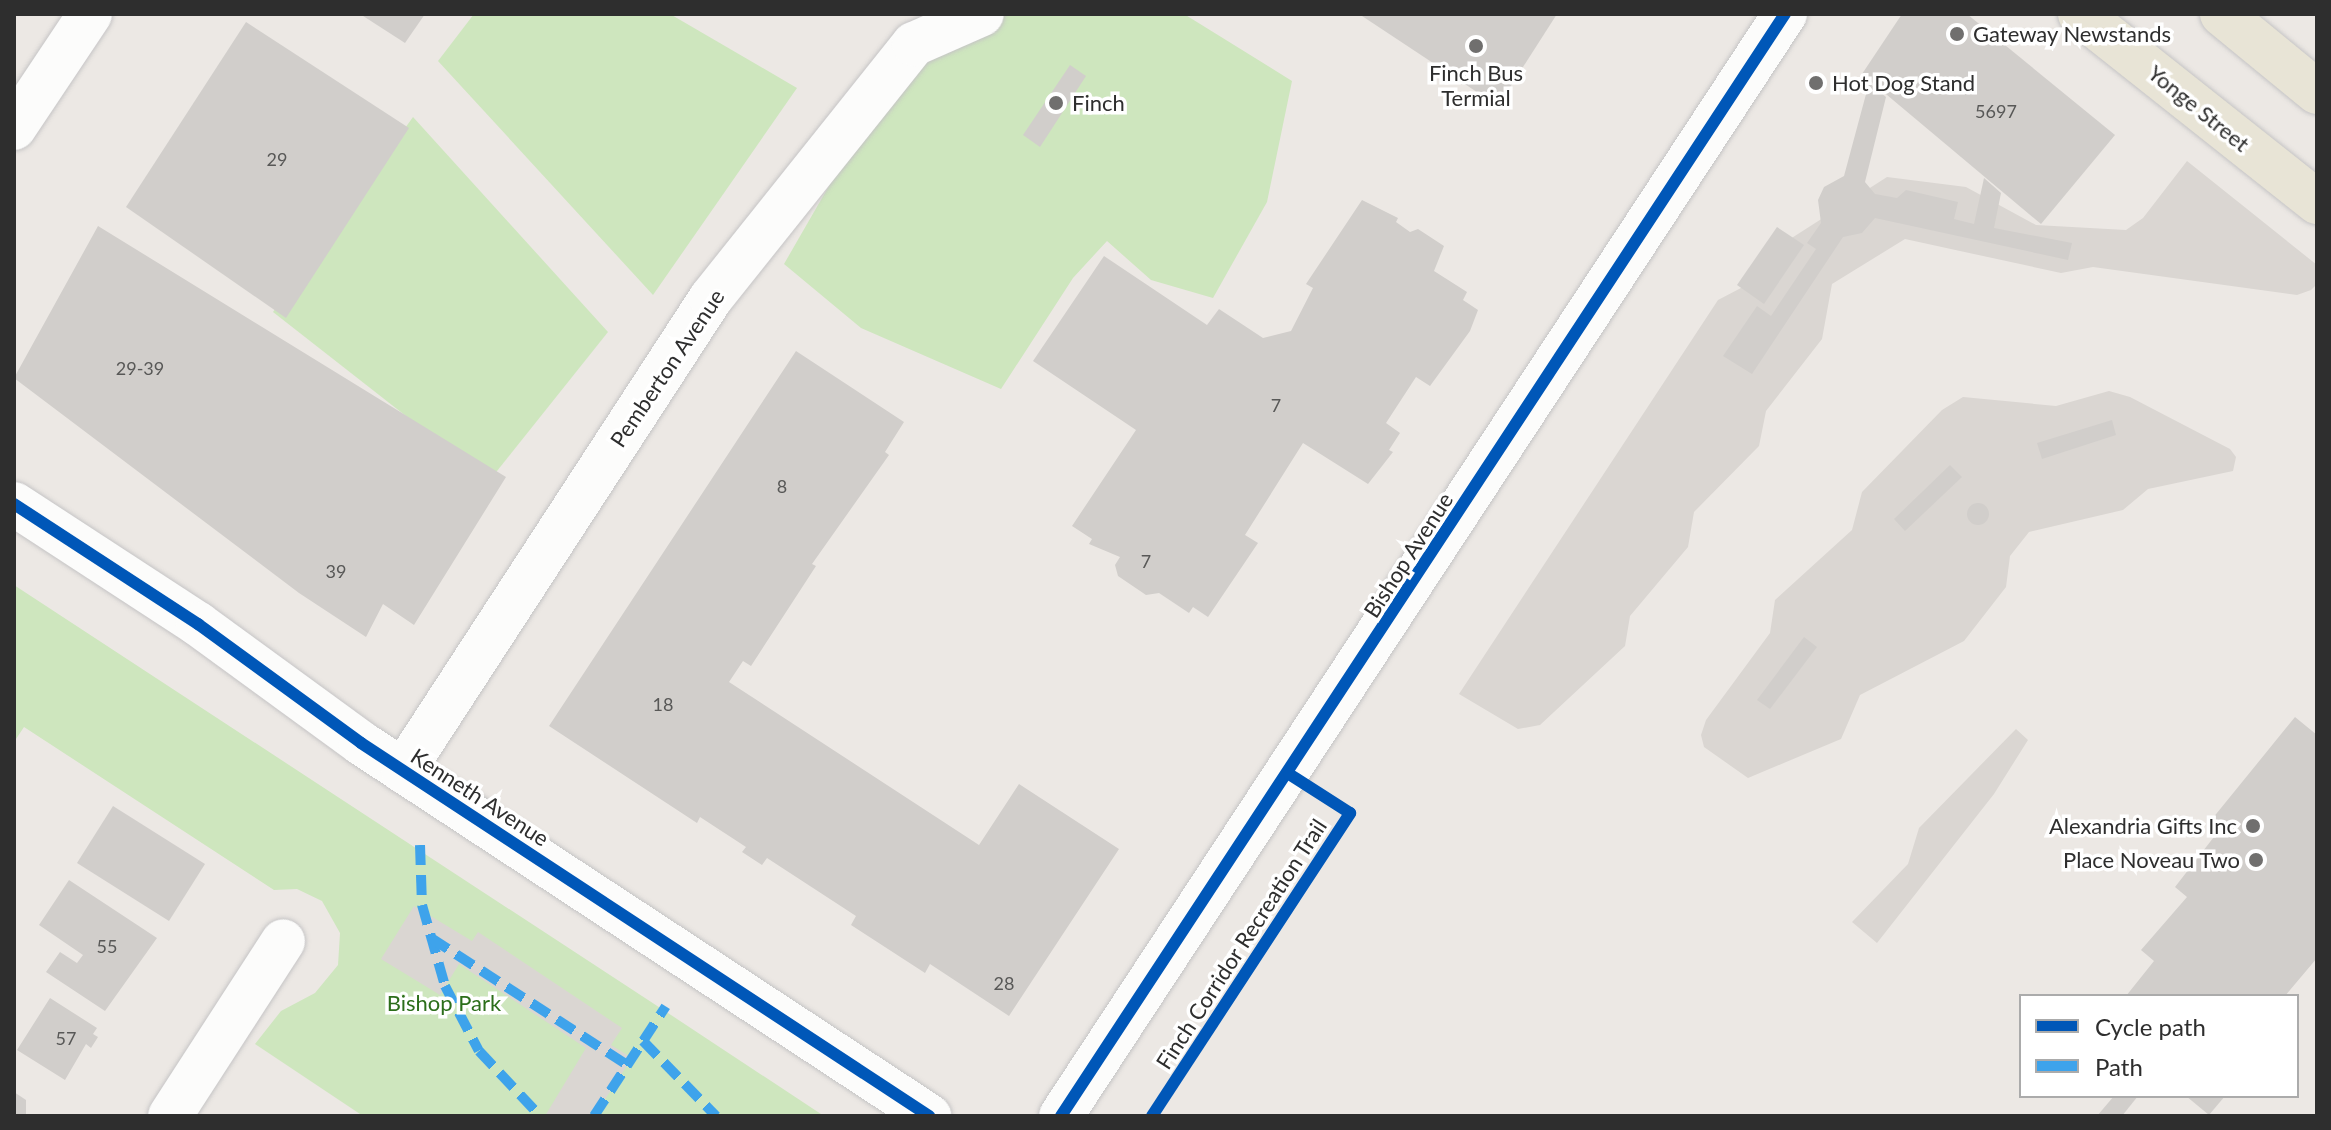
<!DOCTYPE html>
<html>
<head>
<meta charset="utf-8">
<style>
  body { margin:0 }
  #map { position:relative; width:2331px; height:1130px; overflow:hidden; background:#ece8e4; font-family:Lato,sans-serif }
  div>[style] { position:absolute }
  .green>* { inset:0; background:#cee6be }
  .plaza>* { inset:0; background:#dad6d2 }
  .building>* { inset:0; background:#d1cecb }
  .round { border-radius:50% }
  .roads { filter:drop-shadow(0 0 2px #c5c4c5) drop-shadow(0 0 2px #c5c4c5) }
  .street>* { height:44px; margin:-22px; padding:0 22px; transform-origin:22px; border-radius:22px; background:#fcfcfb }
  .secondary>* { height:44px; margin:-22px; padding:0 22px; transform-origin:22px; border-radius:22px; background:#fcfcfb }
  .primary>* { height:44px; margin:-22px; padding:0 22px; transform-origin:22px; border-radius:22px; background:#e8e4d6 }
  .quiet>* { height:10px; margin-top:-5px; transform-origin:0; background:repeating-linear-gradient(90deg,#3ea3eb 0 20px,transparent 0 30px) }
  .cycleway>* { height:12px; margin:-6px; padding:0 6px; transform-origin:6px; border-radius:6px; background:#0057b8 }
  .dots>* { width:22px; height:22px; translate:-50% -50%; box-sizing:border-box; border:4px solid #fff; border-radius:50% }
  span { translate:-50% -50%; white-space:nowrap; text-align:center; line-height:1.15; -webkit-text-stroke:7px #fff; paint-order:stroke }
  .number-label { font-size:18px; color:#585857 }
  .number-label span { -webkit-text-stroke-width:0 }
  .poi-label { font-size:22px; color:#2e2e2e }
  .left { translate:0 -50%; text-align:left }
  .right { translate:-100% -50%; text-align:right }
  .street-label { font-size:22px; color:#2e2e2e }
  .park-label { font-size:22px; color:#2c6e1b }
  .frame { position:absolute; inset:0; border:16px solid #2e2e2e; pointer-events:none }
  .legend { position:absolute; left:2019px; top:994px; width:280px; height:104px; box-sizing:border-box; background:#fff; border:2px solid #ababab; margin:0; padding:10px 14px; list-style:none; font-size:24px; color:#2e2e2e }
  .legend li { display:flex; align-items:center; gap:16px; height:40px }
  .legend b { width:40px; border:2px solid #ababab }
</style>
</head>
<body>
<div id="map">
  <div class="green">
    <div style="clip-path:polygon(474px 14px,670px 14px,797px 88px,653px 295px,438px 61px)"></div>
    <div style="clip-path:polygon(928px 14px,1184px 14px,1292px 81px,1267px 202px,1213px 298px,1151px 280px,1107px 241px,1073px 278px,1001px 389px,861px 328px,784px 264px)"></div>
    <div style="clip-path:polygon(413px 117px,608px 332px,489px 481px,273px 312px)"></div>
    <div style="clip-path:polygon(14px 585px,671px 1015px,824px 1116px,363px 1116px,255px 1044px,281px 1011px,315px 993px,338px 965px,340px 933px,322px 901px,297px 889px,274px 890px,24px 727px,14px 742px)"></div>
  </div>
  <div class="plaza">
    <div style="clip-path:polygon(2187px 161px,2317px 265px,2317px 284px,2311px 290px,2297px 295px,2093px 267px,2061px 273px,1905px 239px,1832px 284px,1822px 339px,1766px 411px,1759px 446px,1694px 512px,1688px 547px,1630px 616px,1625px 646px,1540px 725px,1518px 729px,1459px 694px,1718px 300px,1741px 288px,1787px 241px,1887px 177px,1966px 187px,2036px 225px,2126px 230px,2143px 218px)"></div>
    <div style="clip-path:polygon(2109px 391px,2130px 397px,2230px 449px,2236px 457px,2233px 471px,2148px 489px,2123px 510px,2029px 532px,2010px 556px,2006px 587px,1964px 641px,1860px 695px,1841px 739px,1748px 778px,1704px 747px,1701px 735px,1706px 720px,1770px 633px,1775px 600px,1852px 530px,1862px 492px,1942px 410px,1963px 397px,2056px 406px)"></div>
    <div style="clip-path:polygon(2016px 729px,2028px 740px,1994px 794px,1877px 943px,1852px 922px,1908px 864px,1919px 828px)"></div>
    <div style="clip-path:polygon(414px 906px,472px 941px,478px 932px,622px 1028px,611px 1045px,632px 1058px,594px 1116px,545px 1116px,586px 1048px,459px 964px,440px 995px,381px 959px)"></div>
  </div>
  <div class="building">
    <div style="clip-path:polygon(360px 14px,425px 14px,405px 43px)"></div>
    <div style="clip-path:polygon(1359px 14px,1557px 14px,1498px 106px)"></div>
    <div style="clip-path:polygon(1902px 14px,1967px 14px,2115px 135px,2041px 224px,1862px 74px)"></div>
    <div style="clip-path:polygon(246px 22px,409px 128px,286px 318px,126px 207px)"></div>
    <div style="clip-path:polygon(1070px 65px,1086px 76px,1040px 147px,1023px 135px)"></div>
    <div style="clip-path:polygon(1869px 83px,1886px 97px,1865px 182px,1875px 194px,1897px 198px,1906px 190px,1958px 202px,1954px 219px,1974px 224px,1984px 178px,2001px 193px,1994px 228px,2072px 243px,2068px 260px,1875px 218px,1862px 233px,1843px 237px,1752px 374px,1723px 356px,1757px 306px,1771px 316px,1816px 249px,1807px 243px,1821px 223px,1818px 200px,1824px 187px,1844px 176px)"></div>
    <div style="clip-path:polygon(1362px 200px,1398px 218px,1396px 222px,1410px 232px,1418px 229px,1444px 246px,1434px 271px,1467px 292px,1463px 300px,1478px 310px,1470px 331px,1430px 386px,1416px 377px,1386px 423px,1400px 433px,1389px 450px,1393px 452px,1368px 484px,1303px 443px,1245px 535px,1258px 543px,1208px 617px,1193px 607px,1189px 613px,1159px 593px,1146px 595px,1118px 576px,1115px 565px,1120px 557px,1089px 544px,1092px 539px,1072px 526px,1136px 430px,1033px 361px,1104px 256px,1207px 325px,1219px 309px,1263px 338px,1291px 331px,1313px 288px,1306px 284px)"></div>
    <div style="clip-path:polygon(98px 226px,506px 477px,414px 625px,383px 604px,366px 637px,299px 593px,14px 378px)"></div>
    <div style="clip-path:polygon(1777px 227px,1804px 245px,1764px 304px,1737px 285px)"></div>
    <div style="clip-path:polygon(796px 351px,904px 422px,885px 452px,889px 455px,812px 564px,816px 566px,751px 666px,743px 661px,729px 682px,979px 845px,1019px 784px,1119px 849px,1009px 1016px,930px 964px,925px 973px,851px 925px,856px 916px,767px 858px,762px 865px,742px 852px,746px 847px,700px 817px,697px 823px,549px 726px)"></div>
    <div style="clip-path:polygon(2112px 420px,2116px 435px,2042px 459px,2037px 443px)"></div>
    <div style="clip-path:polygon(1950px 465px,1962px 477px,1905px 531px,1894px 519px)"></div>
    <div class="round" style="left:1967px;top:503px;width:22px;height:22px"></div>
    <div style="clip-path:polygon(1804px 637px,1817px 647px,1770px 709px,1757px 700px)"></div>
    <div style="clip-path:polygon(2295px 717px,2317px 735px,2317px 958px,2285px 996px,2126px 996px,2154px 961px,2141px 950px,2187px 897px,2175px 887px,2217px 833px,2208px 824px)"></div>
    <div style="clip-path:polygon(113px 806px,205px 864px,169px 921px,77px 863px)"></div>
    <div style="clip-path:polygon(69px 880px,157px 938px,105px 1011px,46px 972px,60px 952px,77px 963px,83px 955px,39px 925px)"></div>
    <div style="clip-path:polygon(50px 998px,97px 1028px,93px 1034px,98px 1037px,91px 1048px,86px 1044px,65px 1080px,17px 1050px)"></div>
    <div style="clip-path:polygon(14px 1092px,26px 1100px,26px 1116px,14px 1116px)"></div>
    <div style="clip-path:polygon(2114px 1096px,2138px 1096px,2122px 1116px,2097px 1116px)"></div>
    <div style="clip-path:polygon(2186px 1096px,2225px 1096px,2209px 1115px)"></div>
  </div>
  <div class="roads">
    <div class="street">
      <div style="left:14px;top:504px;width:220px;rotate:33.1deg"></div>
      <div style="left:198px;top:624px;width:202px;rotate:36.1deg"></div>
      <div style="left:361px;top:743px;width:680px;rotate:33.29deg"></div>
      <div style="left:403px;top:771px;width:564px;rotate:-56.93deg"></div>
      <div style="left:711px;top:298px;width:325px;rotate:-51.4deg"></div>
      <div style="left:914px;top:44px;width:74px;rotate:-23.8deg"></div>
      <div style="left:170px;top:1116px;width:208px;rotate:-57.1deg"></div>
    </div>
    <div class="secondary">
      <div style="left:14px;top:128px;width:137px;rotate:-56.3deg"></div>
      <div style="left:1061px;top:1116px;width:1319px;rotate:-56.7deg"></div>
    </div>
    <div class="primary">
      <div style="left:2080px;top:14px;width:303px;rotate:38.4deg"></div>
      <div style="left:2222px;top:14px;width:123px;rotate:39.4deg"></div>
    </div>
  </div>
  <div class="quiet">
    <div style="left:420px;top:845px;width:60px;rotate:88.1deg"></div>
    <div style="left:422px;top:905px;width:84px;rotate:74.1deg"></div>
    <div style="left:445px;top:986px;width:73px;rotate:62.4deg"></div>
    <div style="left:479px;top:1051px;width:89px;rotate:46.8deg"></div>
    <div style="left:431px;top:938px;width:234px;rotate:32.9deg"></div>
    <div style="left:643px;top:1041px;width:105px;rotate:45.8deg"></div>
    <div style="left:594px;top:1116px;width:131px;rotate:-56.8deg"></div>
  </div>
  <div class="cycleway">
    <div style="left:14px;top:504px;width:220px;rotate:33.1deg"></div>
    <div style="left:198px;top:624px;width:202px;rotate:36.1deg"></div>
    <div style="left:361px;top:743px;width:680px;rotate:33.29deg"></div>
    <div style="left:1061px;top:1116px;width:1319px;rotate:-56.7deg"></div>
    <div style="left:1152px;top:1116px;width:362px;rotate:-56.8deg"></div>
    <div style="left:1350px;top:813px;width:72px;rotate:-147.4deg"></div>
  </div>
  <div class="dots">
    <div style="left:1957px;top:34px;background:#706f6e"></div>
    <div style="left:1476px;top:46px;background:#706f6e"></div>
    <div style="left:1816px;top:83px;background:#706f6e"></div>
    <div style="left:1056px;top:103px;background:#706f6e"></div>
    <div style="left:2253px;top:826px;background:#706f6e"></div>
    <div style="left:2256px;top:860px;background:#706f6e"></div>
  </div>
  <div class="number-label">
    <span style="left:1996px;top:111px">5697</span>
    <span style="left:277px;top:159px">29</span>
    <span style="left:140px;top:368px">29-39</span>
    <span style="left:1276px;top:405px">7</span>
    <span style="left:782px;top:486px">8</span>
    <span style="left:1146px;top:561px">7</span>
    <span style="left:336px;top:571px">39</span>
    <span style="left:663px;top:704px">18</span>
    <span style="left:107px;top:946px">55</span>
    <span style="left:1004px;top:983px">28</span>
    <span style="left:66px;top:1038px">57</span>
  </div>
  <div class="poi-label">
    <span class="left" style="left:1973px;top:34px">Gateway Newstands</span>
    <span style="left:1476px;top:85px">Finch Bus<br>Termial</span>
    <span class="left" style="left:1832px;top:83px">Hot Dog Stand</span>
    <span class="left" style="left:1072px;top:103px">Finch</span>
    <span class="right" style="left:2237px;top:826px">Alexandria Gifts Inc</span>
    <span class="right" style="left:2240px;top:860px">Place Noveau Two</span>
  </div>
  <div class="street-label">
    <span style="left:2199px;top:108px;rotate:39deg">Yonge Street</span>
    <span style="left:667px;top:368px;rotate:-56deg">Pemberton Avenue</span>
    <span style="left:1408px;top:555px;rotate:-57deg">Bishop Avenue</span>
    <span style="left:480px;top:797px;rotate:33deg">Kenneth Avenue</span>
    <span style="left:1241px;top:944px;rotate:-57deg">Finch Corridor Recreation Trail</span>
  </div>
  <div class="park-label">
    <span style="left:444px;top:1003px">Bishop Park</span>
  </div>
  <div class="frame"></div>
  <ul class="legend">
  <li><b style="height:10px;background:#0057b8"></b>Cycle path</li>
  <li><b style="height:10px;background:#3ea3eb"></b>Path</li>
  </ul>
</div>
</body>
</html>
